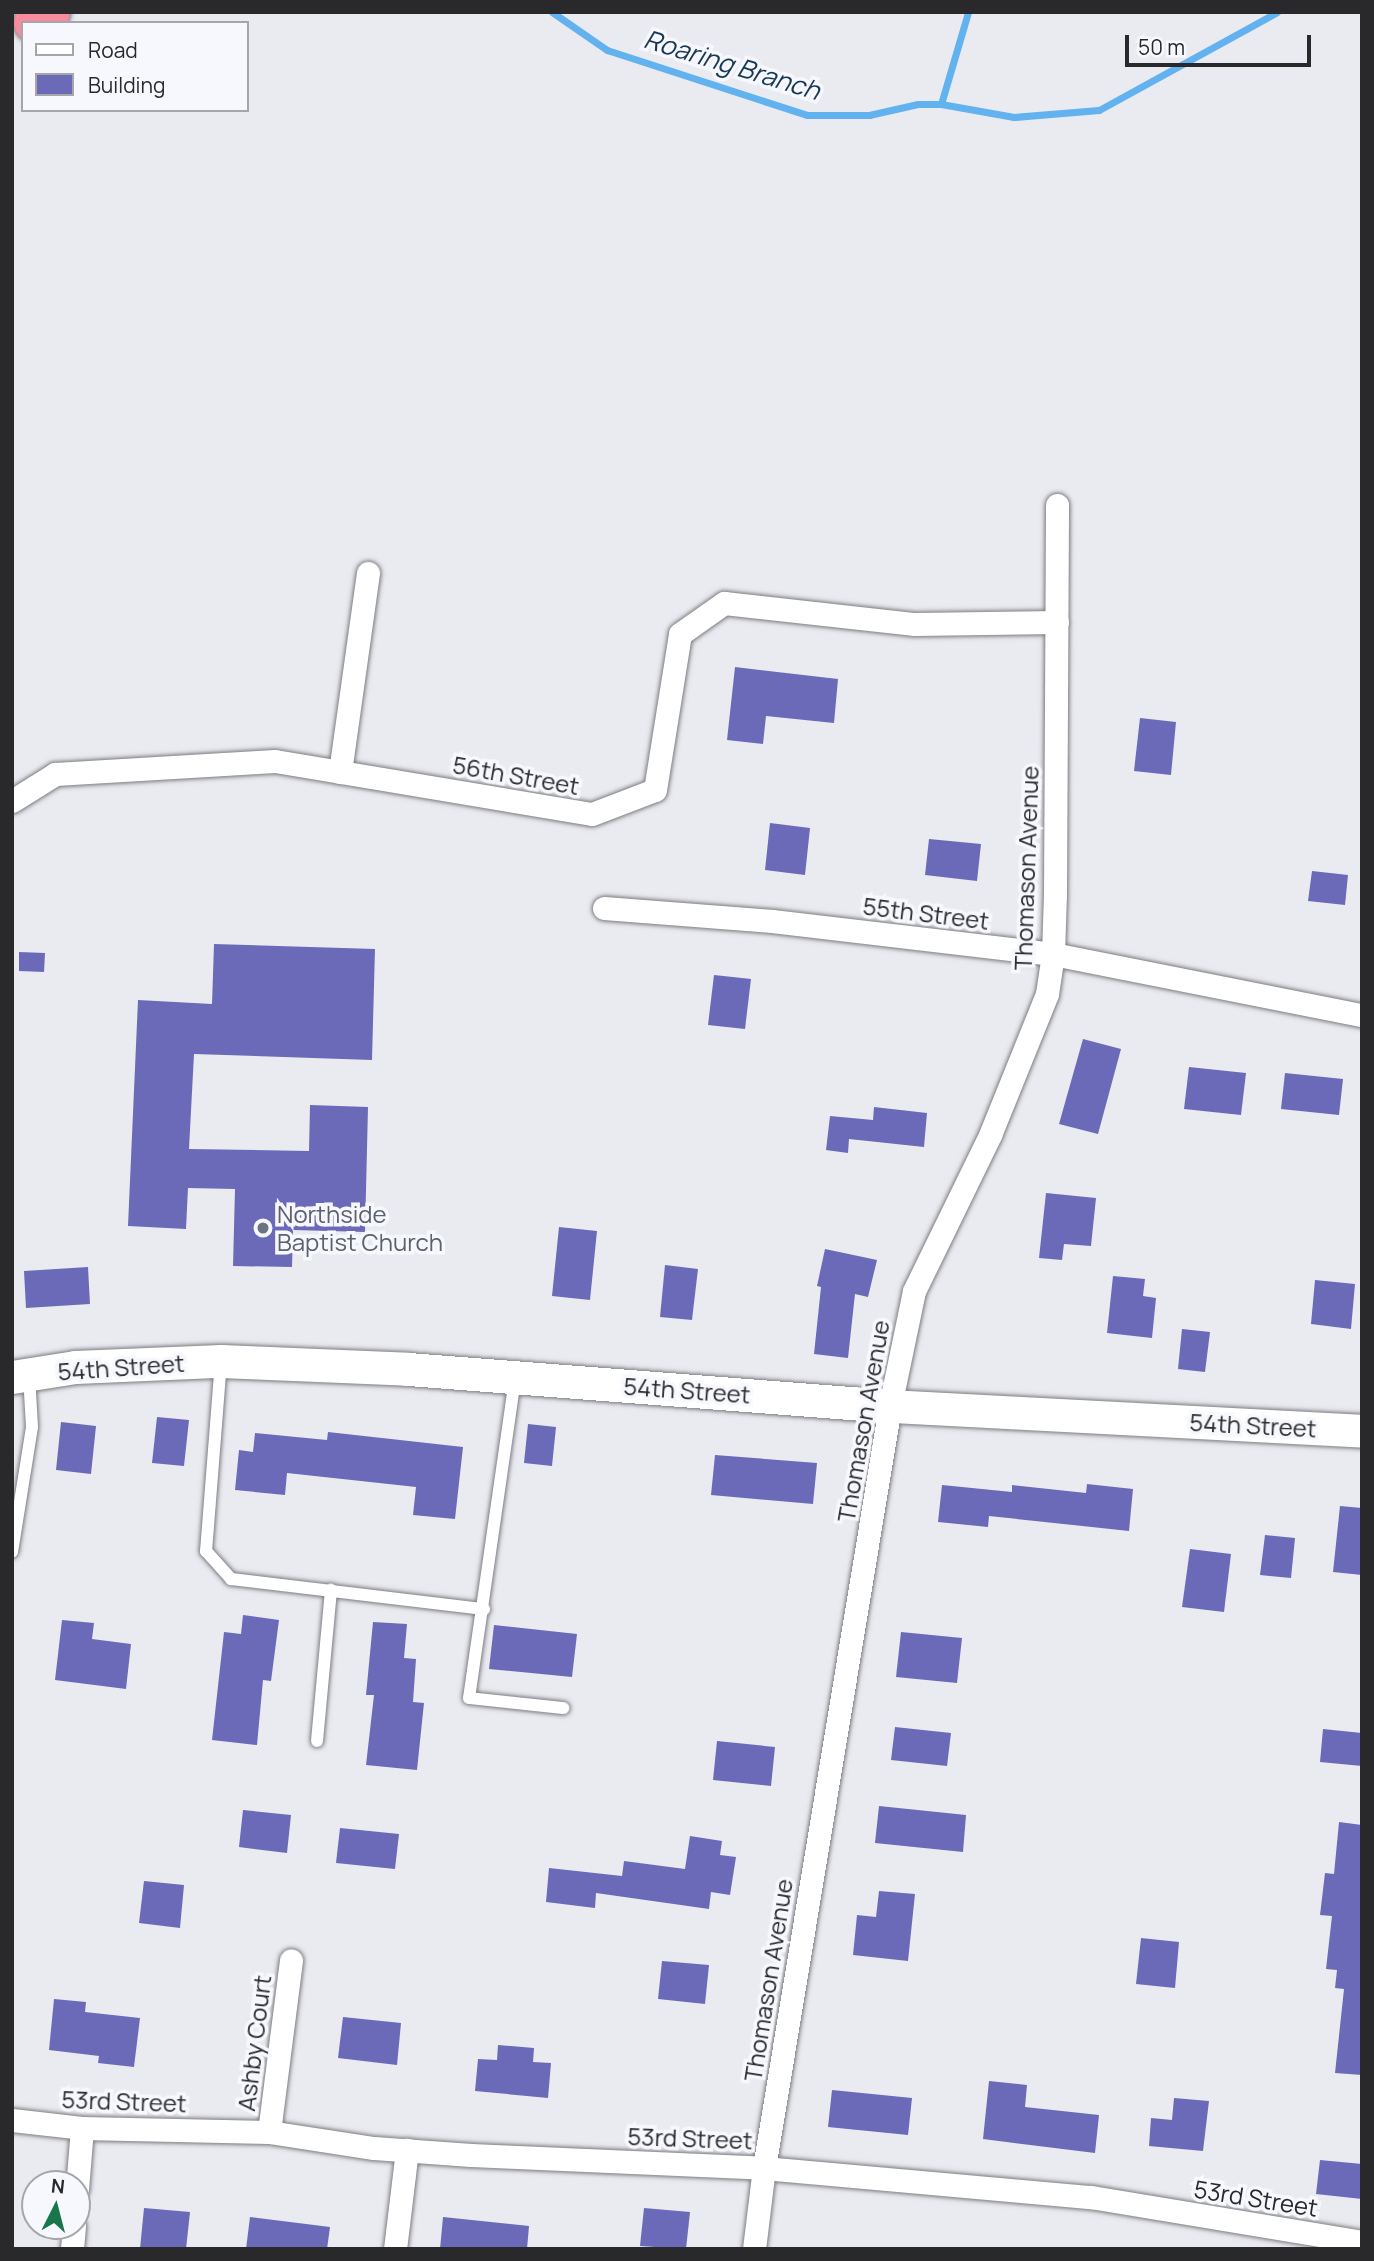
<!DOCTYPE html>
<html>
<head>
<meta charset="utf-8">
<style>
  body { margin:0 }
  #map { position:relative; width:1374px; height:2261px; overflow:hidden; background:#eaebf0; font-family:Manrope,sans-serif }
  div>[style] { position:absolute }
  .stream>* { height:7px; margin:-3.5px; padding:0 3.5px; transform-origin:3.5px; border-radius:3.5px; background:#62b2ef }
  .building>* { inset:0; background:#6b6ab8 }
  .roads { filter:drop-shadow(0 0 2px #7c7d82) drop-shadow(0 0 2px #7c7d82) }
  .service>* { height:12px; margin:-6px; padding:0 6px; transform-origin:6px; border-radius:6px; background:#fff }
  .minor>* { height:23px; margin:-11.5px; padding:0 11.5px; transform-origin:11.5px; border-radius:11.5px; background:#fff }
  .secondary>* { height:33px; margin:-16.5px; padding:0 16.5px; transform-origin:16.5px; border-radius:16.5px; background:#fff }
  .motorway>* { height:38px; margin:-19px; padding:0 19px; transform-origin:19px; border-radius:19px; background:#f88c9f }
  .dots>* { width:19px; height:19px; translate:-50% -50%; box-sizing:border-box; border:4px solid #f7f8fe; border-radius:50% }
  span { translate:-50% -50%; white-space:nowrap; text-align:center; line-height:1.15; -webkit-text-stroke:7px #f7f8fe; paint-order:stroke }
  .street-label { font-size:24px; color:#29292b }
  .worship-label { font-size:24px; color:#5b616d }
  .left { translate:0 -50%; text-align:left }
  .water-label { font-size:26px; color:#173952; font-style:italic }
  .frame { position:absolute; inset:0; border:14px solid #29292b; pointer-events:none }
  .legend { position:absolute; left:21px; top:21px; width:228px; height:91px; box-sizing:border-box; background:#f7f8fe; border:2px solid #a5a5aa; margin:0; padding:9px 12px; list-style:none; font-size:21px; color:#29292b }
  .legend li { display:flex; align-items:center; gap:14px; height:35px }
  .legend b { width:35px; border:2px solid #a5a5aa }
  .north { position:absolute; left:21px; top:2170px; width:70px; height:70px; box-sizing:border-box; background:#f7f8fe; border:2px solid #a5a5aa; border-radius:50%; rotate:6deg; font-size:19px; font-weight:700; line-height:28px; text-align:center; color:#29292b }
  .north::after { content:''; display:block; margin:auto; width:24px; height:32px; background:#19764b; clip-path:polygon(50% 0,100% 100%,50% 72%,0 100%) }
  .scale { position:absolute; left:1125px; top:35px; width:186px; height:32px; box-sizing:border-box; border:4px solid #29292b; border-top:0; padding-left:9px; font-size:21px; line-height:24px; white-space:nowrap; color:#29292b; -webkit-text-stroke:5px #f7f8fe; paint-order:stroke }
</style>
</head>
<body>
<div id="map">
  <div class="stream">
    <div style="left:552px;top:12px;width:67px;rotate:34.6deg"></div>
    <div style="left:607px;top:50px;width:210px;rotate:18deg"></div>
    <div style="left:807px;top:115px;width:62px"></div>
    <div style="left:869px;top:115px;width:50px;rotate:-12.7deg"></div>
    <div style="left:918px;top:104px;width:23px"></div>
    <div style="left:941px;top:104px;width:74px;rotate:10.1deg"></div>
    <div style="left:1014px;top:117px;width:85px;rotate:-4.7deg"></div>
    <div style="left:1099px;top:110px;width:203px;rotate:-28.8deg"></div>
    <div style="left:941px;top:104px;width:96px;rotate:-73.6deg"></div>
  </div>
  <div class="building">
    <div style="clip-path:polygon(735px 667px,838px 679px,834px 723px,766px 716px,763px 744px,727px 740px)"></div>
    <div style="clip-path:polygon(1140px 718px,1176px 722px,1171px 775px,1134px 771px)"></div>
    <div style="clip-path:polygon(770px 823px,810px 828px,805px 875px,765px 870px)"></div>
    <div style="clip-path:polygon(929px 839px,981px 844px,977px 881px,925px 875px)"></div>
    <div style="clip-path:polygon(1312px 871px,1348px 875px,1345px 905px,1308px 901px)"></div>
    <div style="clip-path:polygon(214px 944px,375px 949px,372px 1060px,194px 1054px,189px 1149px,309px 1151px,310px 1105px,368px 1107px,365px 1232px,293px 1230px,292px 1267px,233px 1266px,235px 1189px,188px 1188px,186px 1229px,128px 1226px,138px 1000px,212px 1004px)"></div>
    <div style="clip-path:polygon(19px 952px,45px 953px,44px 972px,19px 971px)"></div>
    <div style="clip-path:polygon(714px 975px,751px 979px,745px 1029px,708px 1025px)"></div>
    <div style="clip-path:polygon(1083px 1039px,1121px 1049px,1098px 1134px,1059px 1124px)"></div>
    <div style="clip-path:polygon(1189px 1067px,1246px 1073px,1241px 1115px,1184px 1109px)"></div>
    <div style="clip-path:polygon(1285px 1073px,1343px 1079px,1339px 1115px,1281px 1109px)"></div>
    <div style="clip-path:polygon(874px 1107px,927px 1113px,924px 1147px,849px 1139px,848px 1153px,826px 1150px,830px 1116px,873px 1120px)"></div>
    <div style="clip-path:polygon(1046px 1193px,1096px 1198px,1091px 1246px,1064px 1244px,1062px 1260px,1039px 1258px)"></div>
    <div style="clip-path:polygon(559px 1227px,597px 1231px,590px 1300px,552px 1296px)"></div>
    <div style="clip-path:polygon(825px 1249px,877px 1260px,868px 1297px,855px 1294px,848px 1358px,814px 1354px,821px 1287px,817px 1286px)"></div>
    <div style="clip-path:polygon(665px 1265px,698px 1269px,692px 1320px,660px 1317px)"></div>
    <div style="clip-path:polygon(88px 1267px,90px 1304px,26px 1308px,24px 1271px)"></div>
    <div style="clip-path:polygon(1113px 1276px,1145px 1279px,1143px 1296px,1156px 1298px,1152px 1338px,1107px 1333px)"></div>
    <div style="clip-path:polygon(1315px 1280px,1355px 1284px,1351px 1329px,1311px 1324px)"></div>
    <div style="clip-path:polygon(1182px 1329px,1210px 1332px,1205px 1372px,1178px 1369px)"></div>
    <div style="clip-path:polygon(157px 1417px,189px 1420px,184px 1466px,152px 1463px)"></div>
    <div style="clip-path:polygon(61px 1422px,96px 1426px,91px 1474px,56px 1470px)"></div>
    <div style="clip-path:polygon(528px 1424px,556px 1427px,552px 1466px,524px 1463px)"></div>
    <div style="clip-path:polygon(328px 1432px,463px 1447px,455px 1519px,413px 1515px,416px 1487px,287px 1473px,285px 1495px,235px 1490px,239px 1450px,253px 1452px,255px 1433px,327px 1440px)"></div>
    <div style="clip-path:polygon(715px 1455px,817px 1463px,813px 1504px,711px 1495px)"></div>
    <div style="clip-path:polygon(1087px 1484px,1133px 1489px,1129px 1531px,989px 1516px,988px 1527px,938px 1522px,942px 1485px,1012px 1492px,1012px 1485px,1086px 1493px)"></div>
    <div style="clip-path:polygon(1340px 1506px,1362px 1508px,1362px 1575px,1333px 1572px)"></div>
    <div style="clip-path:polygon(1265px 1535px,1295px 1538px,1291px 1578px,1260px 1575px)"></div>
    <div style="clip-path:polygon(1190px 1549px,1231px 1554px,1224px 1612px,1182px 1607px)"></div>
    <div style="clip-path:polygon(243px 1615px,279px 1620px,271px 1681px,263px 1680px,257px 1745px,212px 1740px,224px 1632px,241px 1634px)"></div>
    <div style="clip-path:polygon(62px 1620px,94px 1623px,92px 1639px,131px 1644px,126px 1689px,55px 1680px)"></div>
    <div style="clip-path:polygon(373px 1622px,407px 1624px,404px 1658px,416px 1659px,413px 1702px,424px 1703px,417px 1770px,366px 1765px,374px 1695px,366px 1695px)"></div>
    <div style="clip-path:polygon(494px 1625px,577px 1634px,572px 1677px,489px 1669px)"></div>
    <div style="clip-path:polygon(901px 1632px,962px 1638px,957px 1683px,896px 1677px)"></div>
    <div style="clip-path:polygon(895px 1727px,951px 1733px,947px 1766px,891px 1760px)"></div>
    <div style="clip-path:polygon(1323px 1729px,1362px 1733px,1362px 1766px,1320px 1762px)"></div>
    <div style="clip-path:polygon(717px 1741px,775px 1747px,771px 1786px,713px 1780px)"></div>
    <div style="clip-path:polygon(879px 1806px,966px 1815px,963px 1852px,875px 1843px)"></div>
    <div style="clip-path:polygon(243px 1810px,291px 1815px,287px 1853px,239px 1847px)"></div>
    <div style="clip-path:polygon(1339px 1822px,1362px 1825px,1362px 2075px,1335px 2073px,1344px 1989px,1335px 1988px,1337px 1970px,1326px 1969px,1332px 1916px,1320px 1915px,1325px 1873px,1334px 1874px)"></div>
    <div style="clip-path:polygon(340px 1828px,399px 1834px,395px 1869px,336px 1863px)"></div>
    <div style="clip-path:polygon(690px 1836px,722px 1841px,720px 1855px,736px 1857px,730px 1895px,711px 1892px,709px 1909px,596px 1893px,595px 1908px,546px 1902px,549px 1868px,622px 1876px,624px 1861px,685px 1869px)"></div>
    <div style="clip-path:polygon(144px 1881px,184px 1885px,180px 1928px,139px 1923px)"></div>
    <div style="clip-path:polygon(879px 1891px,915px 1894px,908px 1961px,853px 1955px,857px 1915px,876px 1917px)"></div>
    <div style="clip-path:polygon(1141px 1938px,1179px 1942px,1175px 1988px,1136px 1984px)"></div>
    <div style="clip-path:polygon(662px 1961px,709px 1965px,705px 2004px,658px 1999px)"></div>
    <div style="clip-path:polygon(54px 1999px,86px 2002px,85px 2012px,140px 2018px,134px 2067px,98px 2063px,99px 2056px,49px 2050px)"></div>
    <div style="clip-path:polygon(343px 2017px,401px 2023px,397px 2065px,338px 2058px)"></div>
    <div style="clip-path:polygon(498px 2045px,534px 2048px,533px 2062px,551px 2063px,548px 2098px,475px 2091px,478px 2059px,497px 2060px)"></div>
    <div style="clip-path:polygon(989px 2081px,1027px 2085px,1025px 2107px,1099px 2115px,1095px 2153px,983px 2139px)"></div>
    <div style="clip-path:polygon(832px 2090px,912px 2098px,908px 2135px,828px 2127px)"></div>
    <div style="clip-path:polygon(1174px 2098px,1209px 2101px,1203px 2151px,1149px 2146px,1151px 2118px,1172px 2120px)"></div>
    <div style="clip-path:polygon(1320px 2160px,1362px 2164px,1362px 2199px,1316px 2194px)"></div>
    <div style="clip-path:polygon(144px 2208px,190px 2212px,186px 2249px,140px 2249px)"></div>
    <div style="clip-path:polygon(644px 2208px,690px 2212px,686px 2249px,640px 2246px)"></div>
    <div style="clip-path:polygon(250px 2217px,330px 2227px,327px 2249px,246px 2249px)"></div>
    <div style="clip-path:polygon(443px 2217px,529px 2226px,527px 2249px,440px 2249px)"></div>
  </div>
  <div class="roads">
    <div class="service">
      <div style="left:221px;top:1361px;width:191px;rotate:94.5deg"></div>
      <div style="left:206px;top:1551px;width:38px;rotate:48deg"></div>
      <div style="left:231px;top:1579px;width:255px;rotate:6.8deg"></div>
      <div style="left:515px;top:1379px;width:322px;rotate:98.2deg"></div>
      <div style="left:469px;top:1698px;width:95px;rotate:6.1deg"></div>
      <div style="left:12px;top:1552px;width:127px;rotate:-80.9deg"></div>
      <div style="left:32px;top:1427px;width:52px;rotate:-93.3deg"></div>
      <div style="left:317px;top:1741px;width:152px;rotate:-84.7deg"></div>
    </div>
    <div class="minor">
      <div style="left:340px;top:772px;width:201px;rotate:-82deg"></div>
      <div style="left:12px;top:801px;width:51px;rotate:-32.1deg"></div>
      <div style="left:55px;top:774px;width:220px;rotate:-3.4deg"></div>
      <div style="left:275px;top:761px;width:321px;rotate:9.5deg"></div>
      <div style="left:592px;top:814px;width:67px;rotate:-20.9deg"></div>
      <div style="left:655px;top:790px;width:158px;rotate:-80.9deg"></div>
      <div style="left:680px;top:634px;width:54px;rotate:-35.2deg"></div>
      <div style="left:724px;top:603px;width:192px;rotate:6.3deg"></div>
      <div style="left:915px;top:624px;width:142px;rotate:-0.8deg"></div>
      <div style="left:604px;top:908px;width:169px;rotate:4.4deg"></div>
      <div style="left:772px;top:921px;width:283px;rotate:6.7deg"></div>
      <div style="left:1053px;top:954px;width:315px;rotate:11.2deg"></div>
      <div style="left:12px;top:2120px;width:70px;rotate:6.5deg"></div>
      <div style="left:82px;top:2128px;width:187px;rotate:1.2deg"></div>
      <div style="left:269px;top:2132px;width:106px;rotate:8.7deg"></div>
      <div style="left:374px;top:2148px;width:97px;rotate:4.1deg"></div>
      <div style="left:471px;top:2155px;width:293px;rotate:2.5deg"></div>
      <div style="left:764px;top:2168px;width:328px;rotate:5.1deg"></div>
      <div style="left:1091px;top:2197px;width:275px;rotate:9.4deg"></div>
      <div style="left:269px;top:2132px;width:173px;rotate:-82.7deg"></div>
      <div style="left:77px;top:2189px;width:61px;rotate:-85.3deg"></div>
      <div style="left:72px;top:2249px;width:23px;rotate:-85deg"></div>
      <div style="left:395px;top:2249px;width:100px;rotate:-83.1deg"></div>
      <div style="left:754px;top:2249px;width:82px;rotate:-83deg"></div>
      <div style="left:764px;top:2168px;width:772px;rotate:-80.61deg"></div>
      <div style="left:890px;top:1406px;width:117px;rotate:-78.2deg"></div>
      <div style="left:914px;top:1291px;width:174px;rotate:-64deg"></div>
      <div style="left:990px;top:1135px;width:152px;rotate:-68deg"></div>
      <div style="left:1047px;top:994px;width:40px;rotate:-81.5deg"></div>
      <div style="left:1053px;top:954px;width:60px;rotate:-88.1deg"></div>
      <div style="left:1055px;top:894px;width:389px;rotate:-89.7deg"></div>
    </div>
    <div class="secondary">
      <div style="left:12px;top:1377px;width:64px;rotate:-9deg"></div>
      <div style="left:75px;top:1367px;width:146px;rotate:-2.4deg"></div>
      <div style="left:221px;top:1361px;width:187px;rotate:2.4deg"></div>
      <div style="left:408px;top:1369px;width:483px;rotate:4.4deg"></div>
      <div style="left:890px;top:1406px;width:473px;rotate:3deg"></div>
    </div>
    <div class="motorway">
      <div style="left:33px;top:23px;width:21px;rotate:-31deg"></div>
    </div>
  </div>
  <div class="dots">
    <div style="left:263px;top:1228px;background:#6b7280"></div>
  </div>
  <div class="street-label">
    <span style="left:516px;top:775px;rotate:10deg">56th Street</span>
    <span style="left:1026px;top:868px;rotate:-88deg">Thomason Avenue</span>
    <span style="left:926px;top:913px;rotate:7deg">55th Street</span>
    <span style="left:121px;top:1367px;rotate:-4deg">54th Street</span>
    <span style="left:687px;top:1390px;rotate:4deg">54th Street</span>
    <span style="left:863px;top:1421px;rotate:-80deg">Thomason Avenue</span>
    <span style="left:1253px;top:1425px;rotate:3deg">54th Street</span>
    <span style="left:768px;top:1980px;rotate:-81deg">Thomason Avenue</span>
    <span style="left:254px;top:2043px;rotate:-83deg">Ashby Court</span>
    <span style="left:124px;top:2101px;rotate:2deg">53rd Street</span>
    <span style="left:690px;top:2138px;rotate:2deg">53rd Street</span>
    <span style="left:1256px;top:2198px;rotate:9deg">53rd Street</span>
  </div>
  <div class="worship-label">
    <span class="left" style="left:277px;top:1228px">Northside<br>Baptist Church</span>
  </div>
  <div class="water-label">
    <span style="left:732px;top:65px;rotate:17deg">Roaring Branch</span>
  </div>
  <div class="frame"></div>
  <ul class="legend">
  <li><b style="height:9px;background:#fff"></b>Road</li>
  <li><b style="height:19px;background:#6b6ab8"></b>Building</li>
  </ul>
  <div class="north">N</div>
  <div class="scale">50 m</div>
</div>
</body>
</html>
